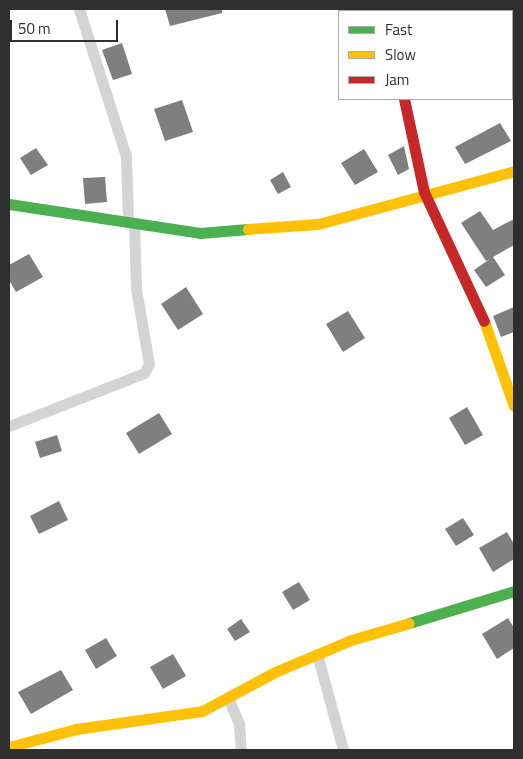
<!DOCTYPE html>
<html>
<head>
<meta charset="utf-8">
<style>
  body { margin:0 }
  #map { position:relative; width:523px; height:759px; overflow:hidden; background:#fff; font-family:"Titillium Web",sans-serif }
  div>[style] { position:absolute }
  .building>* { inset:0; background:#7f7f7f }
  .street>* { height:11px; margin:-5.5px; padding:0 5.5px; transform-origin:5.5px; border-radius:5.5px; background:#d4d4d4 }
  .fast>* { height:11px; margin:-5.5px; padding:0 5.5px; transform-origin:5.5px; border-radius:5.5px; background:#4caf50 }
  .slow>* { height:11px; margin:-5.5px; padding:0 5.5px; transform-origin:5.5px; border-radius:5.5px; background:#ffc107 }
  .jam>* { height:11px; margin:-5.5px; padding:0 5.5px; transform-origin:5.5px; border-radius:5.5px; background:#c62828 }
  span { translate:-50% -50%; white-space:nowrap; text-align:center; line-height:1.15; -webkit-text-stroke:5px #fff; paint-order:stroke }
  .frame { position:absolute; inset:0; border:10px solid #2f2f2f; pointer-events:none }
  .legend { position:absolute; left:338px; top:10px; width:175px; height:90px; box-sizing:border-box; background:#fff; border:1px solid #acacac; margin:0; padding:6px 9px; list-style:none; font-size:15px; color:#2f2f2f }
  .legend li { display:flex; align-items:center; gap:10px; height:25px }
  .legend b { width:25px; border:1px solid #acacac }
  .scale { position:absolute; left:10px; top:20px; width:108px; height:22px; box-sizing:border-box; border:2px solid #2f2f2f; border-top:0; padding-left:6px; font-size:15px; line-height:18px; white-space:nowrap; color:#2f2f2f; -webkit-text-stroke:4px #fff; paint-order:stroke }
</style>
</head>
<body>
<div id="map">
  <div class="building">
    <div style="clip-path:polygon(165px 9px,222px 9px,222px 13px,170px 26px)"></div>
    <div style="clip-path:polygon(122px 43px,132px 74px,113px 80px,102px 50px)"></div>
    <div style="clip-path:polygon(182px 100px,193px 132px,165px 141px,154px 109px)"></div>
    <div style="clip-path:polygon(500px 123px,511px 141px,465px 164px,455px 147px)"></div>
    <div style="clip-path:polygon(404px 146px,409px 169px,398px 175px,388px 155px)"></div>
    <div style="clip-path:polygon(36px 148px,48px 165px,31px 175px,20px 158px)"></div>
    <div style="clip-path:polygon(364px 149px,378px 172px,355px 185px,341px 163px)"></div>
    <div style="clip-path:polygon(283px 172px,291px 187px,278px 194px,270px 180px)"></div>
    <div style="clip-path:polygon(105px 177px,107px 202px,85px 204px,83px 178px)"></div>
    <div style="clip-path:polygon(480px 211px,493px 230px,514px 219px,514px 245px,493px 257px,505px 275px,486px 287px,474px 270px,490px 259px,486px 261px,461px 223px)"></div>
    <div style="clip-path:polygon(29px 254px,43px 277px,16px 292px,9px 280px,9px 265px)"></div>
    <div style="clip-path:polygon(186px 287px,203px 314px,178px 330px,161px 304px)"></div>
    <div style="clip-path:polygon(514px 307px,514px 332px,501px 337px,493px 316px)"></div>
    <div style="clip-path:polygon(348px 311px,365px 338px,343px 352px,326px 324px)"></div>
    <div style="clip-path:polygon(467px 407px,483px 435px,465px 445px,449px 418px)"></div>
    <div style="clip-path:polygon(159px 413px,172px 434px,139px 454px,126px 433px)"></div>
    <div style="clip-path:polygon(57px 435px,62px 451px,40px 458px,35px 442px)"></div>
    <div style="clip-path:polygon(59px 501px,68px 520px,39px 534px,30px 516px)"></div>
    <div style="clip-path:polygon(463px 518px,474px 535px,456px 546px,445px 529px)"></div>
    <div style="clip-path:polygon(507px 532px,514px 544px,514px 559px,493px 572px,479px 548px)"></div>
    <div style="clip-path:polygon(299px 582px,310px 600px,293px 610px,282px 592px)"></div>
    <div style="clip-path:polygon(508px 618px,514px 628px,514px 648px,497px 659px,482px 634px)"></div>
    <div style="clip-path:polygon(241px 619px,250px 632px,235px 641px,227px 629px)"></div>
    <div style="clip-path:polygon(106px 638px,117px 656px,96px 669px,85px 650px)"></div>
    <div style="clip-path:polygon(173px 654px,186px 676px,163px 689px,150px 667px)"></div>
    <div style="clip-path:polygon(61px 670px,73px 690px,31px 714px,18px 692px)"></div>
  </div>
  <div class="street">
    <div style="left:79px;top:9px;width:154px;rotate:72.3deg"></div>
    <div style="left:126px;top:156px;width:65px;rotate:88.2deg"></div>
    <div style="left:409px;top:11px;width:2px;rotate:-90deg"></div>
    <div style="left:9px;top:426px;width:145px;rotate:-21.4deg"></div>
    <div style="left:144px;top:373px;width:10px;rotate:-61deg"></div>
    <div style="left:149px;top:364px;width:76px;rotate:-99.8deg"></div>
    <div style="left:136px;top:289px;width:66px;rotate:-91.7deg"></div>
    <div style="left:317px;top:654px;width:99px;rotate:74.8deg"></div>
    <div style="left:229px;top:700px;width:26px;rotate:67deg"></div>
    <div style="left:239px;top:724px;width:26px;rotate:86deg"></div>
  </div>
  <div class="fast">
    <div style="left:9px;top:204px;width:193px;rotate:8.6deg"></div>
    <div style="left:200px;top:233px;width:48px;rotate:-4.8deg"></div>
    <div style="left:409px;top:623px;width:110px;rotate:-16.9deg"></div>
  </div>
  <div class="slow">
    <div style="left:248px;top:229px;width:70px;rotate:-4.1deg"></div>
    <div style="left:318px;top:224px;width:203px;rotate:-15.1deg"></div>
    <div style="left:484px;top:321px;width:90px;rotate:70.6deg"></div>
    <div style="left:9px;top:747px;width:69px;rotate:-15deg"></div>
    <div style="left:76px;top:729px;width:127px;rotate:-8.1deg"></div>
    <div style="left:202px;top:711px;width:83px;rotate:-28.1deg"></div>
    <div style="left:275px;top:672px;width:82px;rotate:-22.8deg"></div>
    <div style="left:351px;top:640px;width:60px;rotate:-16.3deg"></div>
  </div>
  <div class="jam">
    <div style="left:404px;top:99px;width:95px;rotate:77.9deg"></div>
    <div style="left:424px;top:192px;width:142px;rotate:65.1deg"></div>
  </div>
  <div class="frame"></div>
  <ul class="legend">
  <li><b style="height:6px;background:#4caf50"></b>Fast</li>
  <li><b style="height:6px;background:#ffc107"></b>Slow</li>
  <li><b style="height:6px;background:#c62828"></b>Jam</li>
  </ul>
  <div class="scale">50 m</div>
</div>
</body>
</html>
